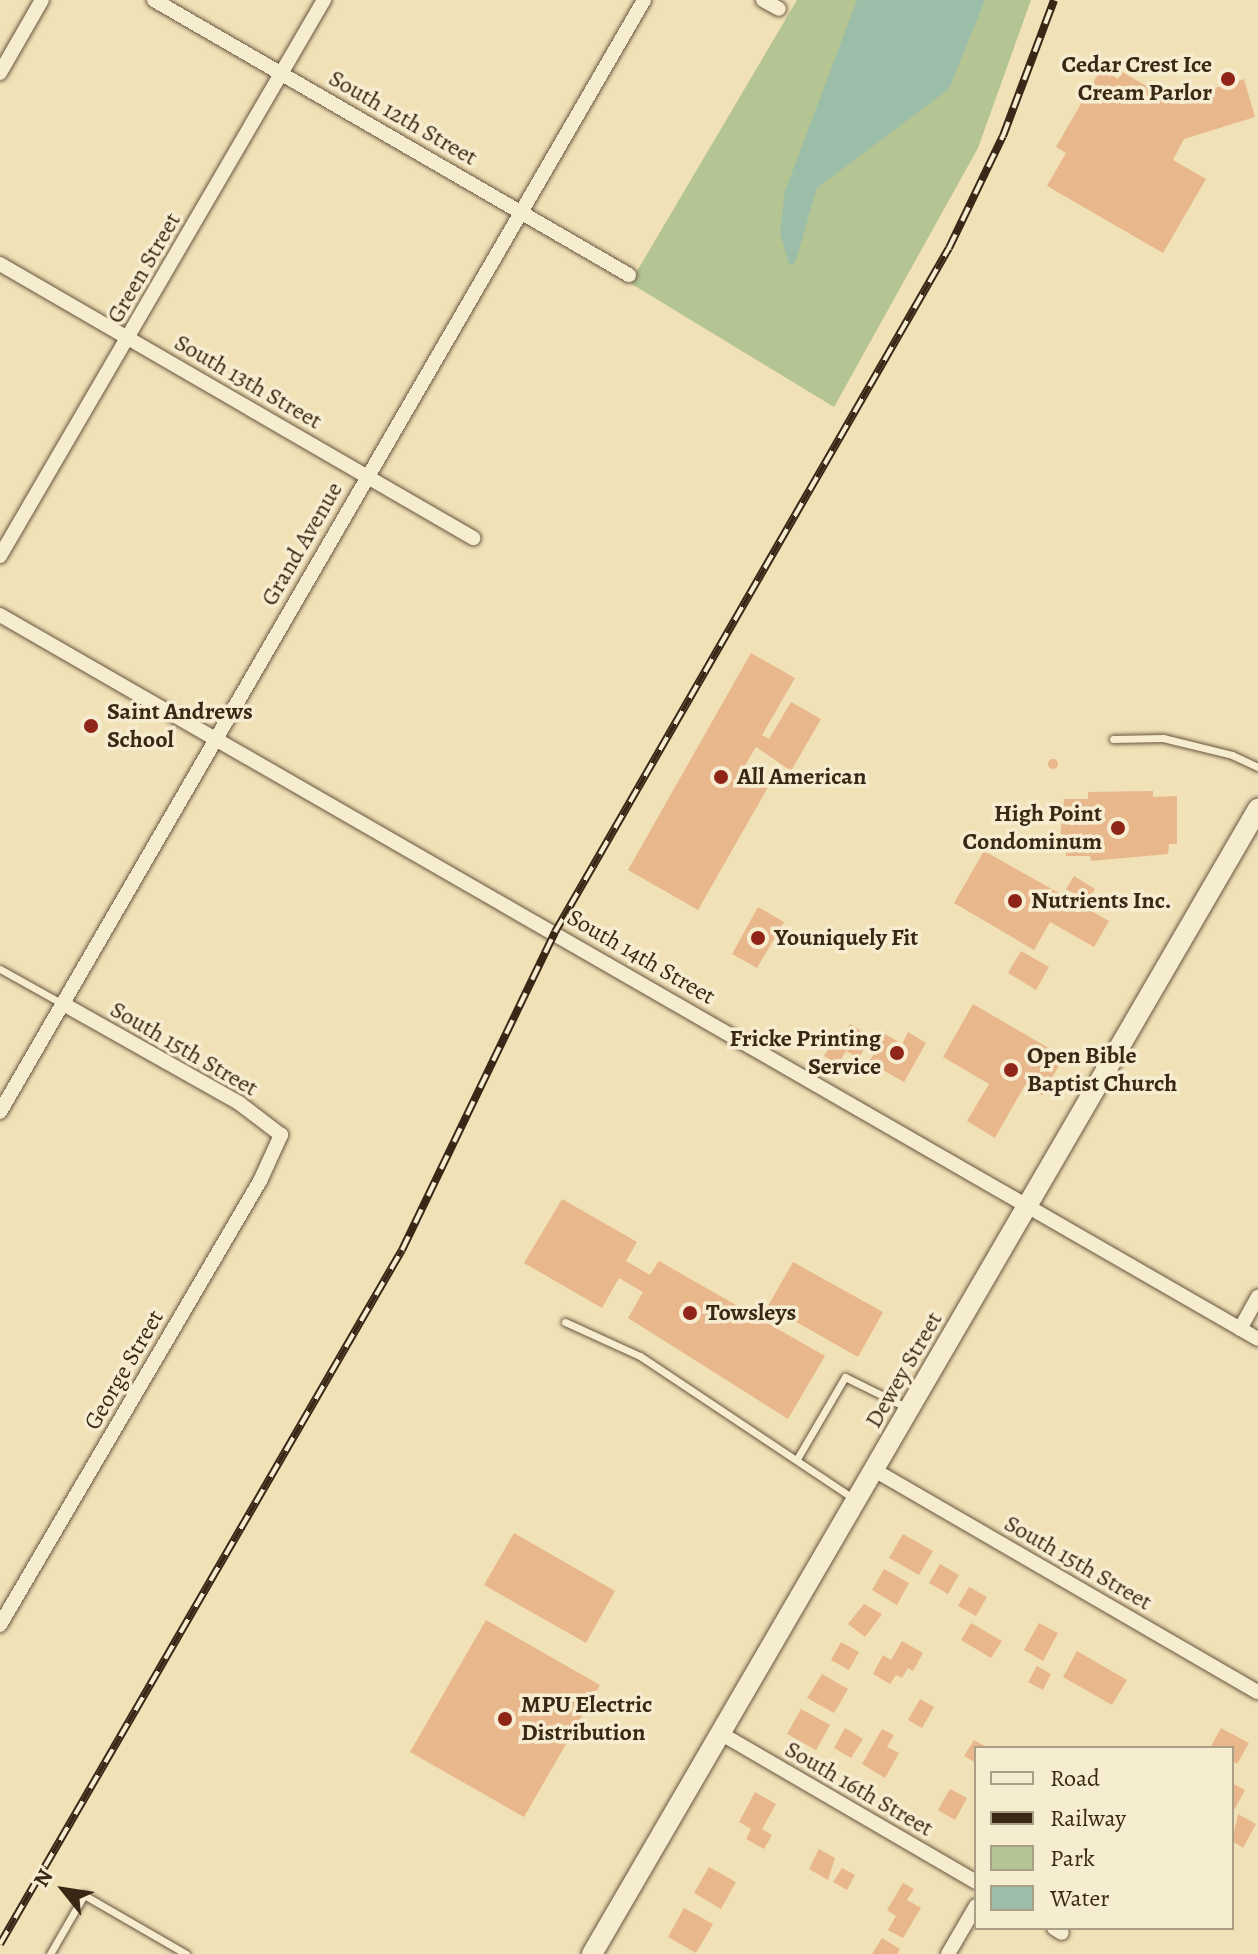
<!DOCTYPE html>
<html>
<head>
<meta charset="utf-8">
<style>
  body { margin:0 }
  #map { position:relative; width:1258px; height:1954px; overflow:hidden; background:#f1e1b7; font-family:Alegreya,serif }
  div>[style] { position:absolute }
  .green>* { inset:0; background:#b4c493 }
  .water>* { inset:0; background:#9cbea8 }
  .building>* { inset:0; background:#e8b78c }
  .round { border-radius:50% }
  .roads { filter:drop-shadow(0 0 2px #68563f) drop-shadow(0 0 2px #68563f) }
  .lane>* { height:7px; margin:-3.5px; padding:0 3.5px; transform-origin:3.5px; border-radius:3.5px; background:#f6ecd0 }
  .street>* { height:14px; margin:-7px; padding:0 7px; transform-origin:7px; border-radius:7px; background:#f6ecd0 }
  .secondary>* { height:20px; margin:-10px; padding:0 10px; transform-origin:10px; border-radius:10px; background:#f6ecd0 }
  .rail>* { height:8px; margin-top:-4px; transform-origin:0; background:repeating-linear-gradient(90deg,#f6ecd0 0 15px,#3a2817 0 30px); box-sizing:border-box; border-block:2px solid #3a2817 }
  .dots>* { width:22px; height:22px; translate:-50% -50%; box-sizing:border-box; border:4px solid #f6ecd0; border-radius:50% }
  span { translate:-50% -50%; white-space:nowrap; text-align:center; line-height:1.15; -webkit-text-stroke:7px #f6ecd0; paint-order:stroke }
  .poi-label { font-size:24px; color:#3a2817; font-weight:700 }
  .right { translate:-100% -50%; text-align:right }
  .left { translate:0 -50%; text-align:left }
  .street-label { font-size:24px; color:#3a2817 }
  .legend { position:absolute; left:974px; top:1746px; width:260px; height:184px; box-sizing:border-box; background:#f6ecd0; border:2px solid #ab9e86; margin:0; padding:10px 14px; list-style:none; font-size:24px; color:#3a2817 }
  .legend li { display:flex; align-items:center; gap:16px; height:40px }
  .legend b { width:40px; border:2px solid #ab9e86 }
  .north { position:absolute; left:24px; top:1850px; width:80px; height:80px; -webkit-text-stroke:6px #f6ecd0; paint-order:stroke; rotate:300deg; font-size:22px; font-weight:700; line-height:32px; text-align:center; color:#3a2817 }
  .north::after { content:''; display:block; margin:auto; width:28px; height:36px; background:#3a2817; clip-path:polygon(50% 0,100% 100%,50% 72%,0 100%) }
</style>
</head>
<body>
<div id="map">
  <div class="green">
    <div style="clip-path:polygon(797px 0,1031px 0,978px 148px,834px 407px,630px 283px)"></div>
  </div>
  <div class="water">
    <div style="clip-path:polygon(857px 0,985px 0,949px 89px,817px 188px,795px 263px,789px 265px,780px 232px,785px 191px)"></div>
  </div>
  <div class="building">
    <div style="clip-path:polygon(1101px 69px,1118px 79px,1122px 72px,1173px 101px,1244px 79px,1255px 117px,1184px 139px,1173px 160px,1206px 179px,1163px 253px,1047px 186px,1066px 153px,1056px 147px)"></div>
    <div style="clip-path:polygon(751px 653px,795px 678px,762px 735px,769px 739px,791px 702px,821px 719px,791px 771px,756px 747px,744px 767px,771px 782px,698px 910px,628px 870px)"></div>
    <div class="round" style="left:1048px;top:759px;width:10px;height:10px"></div>
    <div style="clip-path:polygon(1153px 791px,1153px 797px,1177px 796px,1177px 844px,1169px 844px,1168px 854px,1091px 861px,1090px 856px,1066px 856px,1066px 849px,1059px 849px,1064px 799px,1088px 799px,1088px 792px)"></div>
    <div style="clip-path:polygon(984px 851px,1109px 921px,1094px 947px,1050px 922px,1034px 950px,954px 903px)"></div>
    <div style="clip-path:polygon(1074px 876px,1095px 889px,1087px 901px,1066px 889px)"></div>
    <div style="clip-path:polygon(758px 907px,784px 922px,757px 968px,732px 954px)"></div>
    <div style="clip-path:polygon(1021px 951px,1049px 967px,1036px 990px,1008px 973px)"></div>
    <div style="clip-path:polygon(973px 1004px,1064px 1057px,1042px 1095px,1025px 1085px,995px 1138px,967px 1121px,989px 1084px,943px 1057px)"></div>
    <div style="clip-path:polygon(850px 1024px,871px 1037px,859px 1058px,846px 1051px,838px 1064px,824px 1056px,838px 1033px,843px 1036px)"></div>
    <div style="clip-path:polygon(908px 1032px,926px 1043px,904px 1082px,869px 1062px,885px 1034px,902px 1044px)"></div>
    <div style="clip-path:polygon(562px 1199px,637px 1242px,626px 1261px,650px 1275px,659px 1261px,825px 1356px,788px 1419px,628px 1318px,643px 1292px,619px 1278px,602px 1308px,524px 1263px)"></div>
    <div style="clip-path:polygon(793px 1262px,883px 1312px,858px 1357px,768px 1306px)"></div>
    <div style="clip-path:polygon(514px 1533px,615px 1591px,586px 1643px,484px 1585px)"></div>
    <div style="clip-path:polygon(903px 1534px,933px 1551px,919px 1575px,889px 1558px)"></div>
    <div style="clip-path:polygon(940px 1564px,959px 1575px,948px 1594px,929px 1583px)"></div>
    <div style="clip-path:polygon(884px 1569px,909px 1583px,897px 1605px,872px 1590px)"></div>
    <div style="clip-path:polygon(969px 1587px,987px 1597px,976px 1616px,958px 1606px)"></div>
    <div style="clip-path:polygon(864px 1604px,882px 1614px,865px 1637px,848px 1624px)"></div>
    <div style="clip-path:polygon(486px 1620px,600px 1685px,524px 1817px,410px 1752px)"></div>
    <div style="clip-path:polygon(971px 1623px,1002px 1641px,991px 1658px,961px 1640px)"></div>
    <div style="clip-path:polygon(1039px 1623px,1058px 1633px,1043px 1661px,1024px 1650px)"></div>
    <div style="clip-path:polygon(902px 1641px,923px 1653px,913px 1671px,908px 1668px,902px 1678px,896px 1675px,890px 1684px,873px 1674px,883px 1655px,891px 1660px)"></div>
    <div style="clip-path:polygon(841px 1642px,859px 1652px,849px 1670px,831px 1660px)"></div>
    <div style="clip-path:polygon(1077px 1651px,1127px 1680px,1112px 1705px,1063px 1677px)"></div>
    <div style="clip-path:polygon(1037px 1666px,1051px 1674px,1043px 1690px,1028px 1682px)"></div>
    <div style="clip-path:polygon(822px 1674px,848px 1689px,834px 1713px,807px 1698px)"></div>
    <div style="clip-path:polygon(920px 1699px,934px 1707px,922px 1728px,908px 1720px)"></div>
    <div style="clip-path:polygon(801px 1709px,830px 1725px,816px 1750px,787px 1734px)"></div>
    <div style="clip-path:polygon(845px 1728px,863px 1739px,851px 1758px,834px 1748px)"></div>
    <div style="clip-path:polygon(1221px 1728px,1249px 1743px,1237px 1764px,1232px 1761px,1232px 1748px,1210px 1748px)"></div>
    <div style="clip-path:polygon(882px 1729px,894px 1735px,887px 1747px,899px 1753px,885px 1778px,862px 1764px)"></div>
    <div style="clip-path:polygon(974px 1740px,988px 1748px,976px 1748px,976px 1763px,964px 1756px)"></div>
    <div style="clip-path:polygon(1232px 1783px,1245px 1790px,1232px 1814px)"></div>
    <div style="clip-path:polygon(950px 1789px,967px 1798px,955px 1820px,938px 1810px)"></div>
    <div style="clip-path:polygon(755px 1792px,776px 1804px,762px 1829px,772px 1835px,764px 1849px,746px 1839px,751px 1829px,739px 1822px)"></div>
    <div style="clip-path:polygon(1238px 1814px,1256px 1824px,1243px 1848px,1232px 1841px)"></div>
    <div style="clip-path:polygon(819px 1849px,835px 1858px,828px 1880px,809px 1869px)"></div>
    <div style="clip-path:polygon(709px 1867px,736px 1882px,721px 1909px,694px 1893px)"></div>
    <div style="clip-path:polygon(842px 1868px,855px 1875px,847px 1890px,833px 1882px)"></div>
    <div style="clip-path:polygon(903px 1883px,914px 1889px,907px 1900px,921px 1908px,903px 1938px,888px 1930px,896px 1916px,887px 1910px)"></div>
    <div style="clip-path:polygon(684px 1908px,713px 1924px,696px 1953px,668px 1937px)"></div>
    <div style="clip-path:polygon(882px 1938px,900px 1949px,897px 1954px,872px 1954px)"></div>
  </div>
  <div class="roads">
    <div class="lane">
      <div style="left:1113px;top:739px;width:50px;rotate:-1.1deg"></div>
      <div style="left:1163px;top:738px;width:71px;rotate:13.8deg"></div>
      <div style="left:1232px;top:755px;width:29px;rotate:25deg"></div>
      <div style="left:0;top:969px;width:72px;rotate:29.1deg"></div>
      <div style="left:565px;top:1322px;width:82px;rotate:24.4deg"></div>
      <div style="left:640px;top:1356px;width:256px;rotate:33.7deg"></div>
      <div style="left:797px;top:1459px;width:95px;rotate:-59.7deg"></div>
      <div style="left:845px;top:1377px;width:68px;rotate:26.2deg"></div>
      <div style="left:50px;top:1954px;width:68px;rotate:-60deg"></div>
      <div style="left:84px;top:1895px;width:118px;rotate:30deg"></div>
    </div>
    <div class="street">
      <div style="left:154px;top:0;width:549px;rotate:30.07deg"></div>
      <div style="left:763px;top:0;width:18px;rotate:29deg"></div>
      <div style="left:0;top:73px;width:84px;rotate:-60.1deg"></div>
      <div style="left:0;top:264px;width:547px;rotate:30.08deg"></div>
      <div style="left:0;top:556px;width:644px;rotate:-59.77deg"></div>
      <div style="left:0;top:615px;width:1451px;rotate:29.92deg"></div>
      <div style="left:0;top:1112px;width:1285px;rotate:-59.92deg"></div>
      <div style="left:1240px;top:1329px;width:37px;rotate:-61deg"></div>
      <div style="left:876px;top:1471px;width:441px;rotate:30.1deg"></div>
      <div style="left:0;top:1625px;width:515px;rotate:-59.65deg"></div>
      <div style="left:260px;top:1181px;width:51px;rotate:-65.5deg"></div>
      <div style="left:281px;top:1135px;width:53px;rotate:-142.7deg"></div>
      <div style="left:239px;top:1103px;width:202px;rotate:-150.6deg"></div>
      <div style="left:720px;top:1733px;width:296px;rotate:30.2deg"></div>
      <div style="left:1054px;top:1928px;width:9px;rotate:32deg"></div>
      <div style="left:948px;top:1954px;width:56px;rotate:-59.7deg"></div>
    </div>
    <div class="secondary">
      <div style="left:592px;top:1954px;width:1325px;rotate:-59.82deg"></div>
    </div>
  </div>
  <div class="rail">
    <div style="left:0;top:1944px;width:802px;rotate:-59.92deg"></div>
    <div style="left:402px;top:1250px;width:353px;rotate:-64.3deg"></div>
    <div style="left:555px;top:932px;width:789px;rotate:-60.06deg"></div>
    <div style="left:949px;top:248px;width:124px;rotate:-64.3deg"></div>
    <div style="left:1003px;top:136px;width:145px;rotate:-69.4deg"></div>
  </div>
  <div class="dots">
    <div style="left:1228px;top:79px;background:#8f2418"></div>
    <div style="left:91px;top:726px;background:#8f2418"></div>
    <div style="left:721px;top:777px;background:#8f2418"></div>
    <div style="left:1118px;top:828px;background:#8f2418"></div>
    <div style="left:1015px;top:901px;background:#8f2418"></div>
    <div style="left:758px;top:938px;background:#8f2418"></div>
    <div style="left:897px;top:1053px;background:#8f2418"></div>
    <div style="left:1011px;top:1070px;background:#8f2418"></div>
    <div style="left:690px;top:1313px;background:#8f2418"></div>
    <div style="left:505px;top:1719px;background:#8f2418"></div>
  </div>
  <div class="poi-label">
    <span class="right" style="left:1212px;top:79px">Cedar Crest Ice<br>Cream Parlor</span>
    <span class="left" style="left:107px;top:726px">Saint Andrews<br>School</span>
    <span class="left" style="left:737px;top:777px">All American</span>
    <span class="right" style="left:1102px;top:828px">High Point<br>Condominum</span>
    <span class="left" style="left:1031px;top:901px">Nutrients Inc.</span>
    <span class="left" style="left:774px;top:938px">Youniquely Fit</span>
    <span class="right" style="left:881px;top:1053px">Fricke Printing<br>Service</span>
    <span class="left" style="left:1027px;top:1070px">Open Bible<br>Baptist Church</span>
    <span class="left" style="left:706px;top:1313px">Towsleys</span>
    <span class="left" style="left:521px;top:1719px">MPU Electric<br>Distribution</span>
  </div>
  <div class="street-label">
    <span style="left:403px;top:118px;rotate:30deg">South 12th Street</span>
    <span style="left:144px;top:268px;rotate:-60deg">Green Street</span>
    <span style="left:248px;top:382px;rotate:30deg">South 13th Street</span>
    <span style="left:302px;top:544px;rotate:-60deg">Grand Avenue</span>
    <span style="left:641px;top:957px;rotate:30deg">South 14th Street</span>
    <span style="left:184px;top:1049px;rotate:30deg">South 15th Street</span>
    <span style="left:124px;top:1370px;rotate:-60deg">George Street</span>
    <span style="left:904px;top:1370px;rotate:-60deg">Dewey Street</span>
    <span style="left:1078px;top:1563px;rotate:30deg">South 15th Street</span>
    <span style="left:859px;top:1789px;rotate:30deg">South 16th Street</span>
  </div>
  <ul class="legend">
  <li><b style="height:10px;background:#f6ecd0"></b>Road</li>
  <li><b style="height:10px;background:#3a2817"></b>Railway</li>
  <li><b style="height:22px;background:#b4c493"></b>Park</li>
  <li><b style="height:22px;background:#9cbea8"></b>Water</li>
  </ul>
  <div class="north">N</div>
</div>
</body>
</html>
